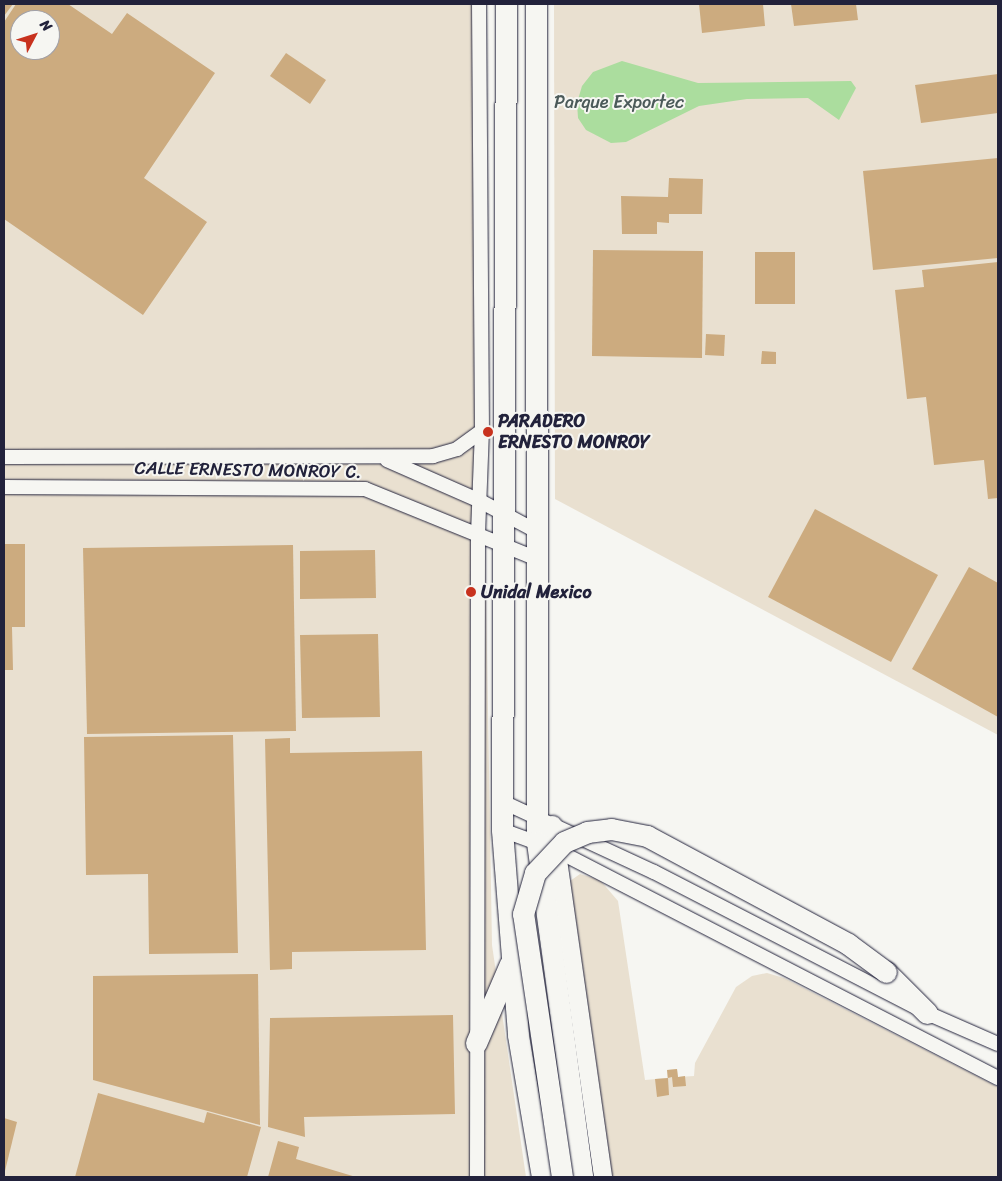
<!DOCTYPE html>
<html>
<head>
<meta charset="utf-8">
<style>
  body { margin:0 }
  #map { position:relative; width:1002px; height:1181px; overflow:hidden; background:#f6f6f2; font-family:Sriracha,sans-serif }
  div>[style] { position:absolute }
  .built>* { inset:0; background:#e9e0d0 }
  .green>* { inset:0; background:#abdd9e }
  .building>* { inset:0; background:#ccab7f }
  .roads { filter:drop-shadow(0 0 1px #22223b) drop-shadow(0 0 1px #22223b) }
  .minor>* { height:14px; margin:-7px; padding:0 7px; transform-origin:7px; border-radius:7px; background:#f6f6f2 }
  .tertiary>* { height:18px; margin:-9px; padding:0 9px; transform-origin:9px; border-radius:9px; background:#f6f6f2 }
  .primary>* { height:21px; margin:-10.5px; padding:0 10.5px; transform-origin:10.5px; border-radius:10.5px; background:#f6f6f2 }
  .bridges { filter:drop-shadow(0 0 1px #22223b) drop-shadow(0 0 1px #22223b) }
  .primary-bridge>* { height:21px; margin:-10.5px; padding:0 10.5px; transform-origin:10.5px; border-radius:10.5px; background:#f6f6f2 }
  .dots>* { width:14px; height:14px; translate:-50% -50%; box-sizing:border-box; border:2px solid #f6f6f2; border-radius:50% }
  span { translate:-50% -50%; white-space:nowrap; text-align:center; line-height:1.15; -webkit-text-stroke:4px #f6f6f2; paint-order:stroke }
  .park-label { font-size:18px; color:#4b5a59 }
  .poi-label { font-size:18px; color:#22223b; font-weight:700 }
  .left { translate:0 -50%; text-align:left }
  .street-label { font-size:18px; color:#22223b }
  .frame { position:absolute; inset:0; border:5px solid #22223b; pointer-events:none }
  .north { position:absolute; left:10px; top:10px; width:50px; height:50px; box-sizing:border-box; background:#f6f6f2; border:1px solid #a1a1a9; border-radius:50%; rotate:50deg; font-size:14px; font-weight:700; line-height:20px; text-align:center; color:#22223b }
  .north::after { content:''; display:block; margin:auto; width:18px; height:22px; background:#c8321e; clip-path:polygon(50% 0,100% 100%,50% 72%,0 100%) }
</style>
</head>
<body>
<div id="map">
  <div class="built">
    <div style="clip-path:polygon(evenodd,4px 4px,476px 4px,492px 945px,526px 1177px,4px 1177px,4px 4px,20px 20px,50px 20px,50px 50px,20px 50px,20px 20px)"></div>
    <div style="clip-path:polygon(554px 4px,998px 4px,998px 735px,555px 499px)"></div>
    <div style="clip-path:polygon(580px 874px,600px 880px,618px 901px,645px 1080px,667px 1078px,667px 1070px,677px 1069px,678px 1077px,694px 1076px,695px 1063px,736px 987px,752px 976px,767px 973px,784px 978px,998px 1087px,998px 1177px,608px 1177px,570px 881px)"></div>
  </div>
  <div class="green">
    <div style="clip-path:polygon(622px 61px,698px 83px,851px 81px,856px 88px,839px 120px,808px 98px,747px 99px,699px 106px,626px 142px,611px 143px,586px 130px,578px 118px,577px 103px,582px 86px,593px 72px)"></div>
  </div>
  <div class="building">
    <div style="clip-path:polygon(4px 4px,13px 4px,4px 16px)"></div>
    <div style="clip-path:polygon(evenodd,16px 4px,68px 4px,112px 34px,127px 13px,215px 73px,144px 178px,207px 222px,143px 315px,4px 219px,4px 22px,16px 4px,20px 20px,50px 20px,50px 50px,20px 50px,20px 20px)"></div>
    <div style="clip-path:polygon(699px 4px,763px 4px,765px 26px,702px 33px)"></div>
    <div style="clip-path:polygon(791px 4px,856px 4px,858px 20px,794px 26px)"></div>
    <div style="clip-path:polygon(286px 53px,326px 80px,310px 104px,270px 76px)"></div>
    <div style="clip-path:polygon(998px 74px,998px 113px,921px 123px,915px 85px)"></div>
    <div style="clip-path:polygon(998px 158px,998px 258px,873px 270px,863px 171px)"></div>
    <div style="clip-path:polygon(669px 178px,703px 179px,702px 214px,669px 214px,669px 223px,657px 222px,657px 234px,622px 234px,621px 196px,668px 197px)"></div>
    <div style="clip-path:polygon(593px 250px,703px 251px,702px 358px,592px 356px)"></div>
    <div style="clip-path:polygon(755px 252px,795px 252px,795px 304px,755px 304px)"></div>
    <div style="clip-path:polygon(998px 262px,998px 498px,988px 499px,984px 460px,934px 465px,926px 397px,907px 399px,895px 290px,924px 287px,922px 270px)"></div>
    <div style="clip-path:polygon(706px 334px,725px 335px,724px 356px,705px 355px)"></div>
    <div style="clip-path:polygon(762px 351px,776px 352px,776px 364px,761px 364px)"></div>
    <div style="clip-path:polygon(815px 509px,938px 575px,891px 662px,768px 597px)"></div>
    <div style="clip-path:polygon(4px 544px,25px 544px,25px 627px,12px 627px,13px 670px,4px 670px)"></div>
    <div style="clip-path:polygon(293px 545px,296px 731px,87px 734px,83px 548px)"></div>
    <div style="clip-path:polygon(375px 550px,376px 598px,300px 599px,300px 551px)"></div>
    <div style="clip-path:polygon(969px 567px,998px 583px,998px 717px,912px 669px)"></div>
    <div style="clip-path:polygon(378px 634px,380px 717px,302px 718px,300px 635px)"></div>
    <div style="clip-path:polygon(233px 735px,238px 953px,149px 954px,148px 874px,86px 875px,84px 737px)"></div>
    <div style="clip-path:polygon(290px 738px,290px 753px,422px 751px,426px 950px,292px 952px,292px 969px,270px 970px,265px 739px)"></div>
    <div style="clip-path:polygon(258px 974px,260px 1125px,93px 1080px,93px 976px)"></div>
    <div style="clip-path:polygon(453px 1015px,455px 1114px,304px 1117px,305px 1137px,268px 1127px,270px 1018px)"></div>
    <div style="clip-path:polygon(677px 1069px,678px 1077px,685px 1076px,686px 1086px,673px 1087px,672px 1077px,668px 1078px,669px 1095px,657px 1097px,655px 1079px,668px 1078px,667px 1070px)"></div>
    <div style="clip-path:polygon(98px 1093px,204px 1123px,207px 1112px,261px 1127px,247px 1177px,75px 1177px)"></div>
    <div style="clip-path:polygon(4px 1118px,17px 1122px,4px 1175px)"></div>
    <div style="clip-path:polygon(278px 1141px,299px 1147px,296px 1159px,356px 1177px,268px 1177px)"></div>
  </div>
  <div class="roads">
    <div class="minor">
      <div style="left:4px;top:457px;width:429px;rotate:-0.1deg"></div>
      <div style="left:433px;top:456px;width:25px;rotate:-16deg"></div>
      <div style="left:457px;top:449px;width:31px;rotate:-36deg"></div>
      <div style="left:387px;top:460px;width:102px;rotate:23.8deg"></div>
      <div style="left:480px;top:501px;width:66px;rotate:28.1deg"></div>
      <div style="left:4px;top:487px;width:361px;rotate:0.3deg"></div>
      <div style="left:365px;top:489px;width:186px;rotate:22.1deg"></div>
      <div style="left:503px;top:802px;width:166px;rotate:24.9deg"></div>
      <div style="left:654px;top:872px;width:307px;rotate:27.3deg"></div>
      <div style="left:927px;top:1013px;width:77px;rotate:23.6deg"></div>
      <div style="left:502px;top:830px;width:55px;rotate:20.1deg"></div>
      <div style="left:554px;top:849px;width:500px;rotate:27.3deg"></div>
      <div style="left:477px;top:1177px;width:643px;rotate:-89.91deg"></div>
      <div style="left:478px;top:534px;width:103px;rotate:-87.8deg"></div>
      <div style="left:482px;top:431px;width:427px;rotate:-90.4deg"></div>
    </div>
    <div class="tertiary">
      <div style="left:553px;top:825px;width:356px;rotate:81.9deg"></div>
    </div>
    <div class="primary">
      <div style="left:506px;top:4px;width:826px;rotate:90.28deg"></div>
      <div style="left:502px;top:830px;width:206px;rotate:85.5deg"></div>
      <div style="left:518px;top:1035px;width:144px;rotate:80.4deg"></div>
      <div style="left:536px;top:4px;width:838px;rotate:89.93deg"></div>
      <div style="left:537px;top:842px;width:338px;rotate:82.3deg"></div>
      <div style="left:886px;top:972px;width:58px;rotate:45deg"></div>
      <div style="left:476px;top:1043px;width:86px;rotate:-66.7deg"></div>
    </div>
  </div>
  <div class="bridges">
    <div class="primary-bridge">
      <div style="left:562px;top:1177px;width:266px;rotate:-98.4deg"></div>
      <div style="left:523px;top:914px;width:43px;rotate:-73.7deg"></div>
      <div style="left:535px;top:873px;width:42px;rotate:-46.9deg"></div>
      <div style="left:564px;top:842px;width:25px;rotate:-23deg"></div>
      <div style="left:587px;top:832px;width:24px;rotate:-7deg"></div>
      <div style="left:611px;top:829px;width:37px;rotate:11deg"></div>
      <div style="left:647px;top:836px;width:228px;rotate:28.2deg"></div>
      <div style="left:848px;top:944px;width:47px;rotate:36.4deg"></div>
    </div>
  </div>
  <div class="dots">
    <div style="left:488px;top:432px;background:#c8321e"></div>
    <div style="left:471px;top:592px;background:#c8321e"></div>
  </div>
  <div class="park-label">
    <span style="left:619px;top:102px">Parque Exportec</span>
  </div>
  <div class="poi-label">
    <span class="left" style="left:498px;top:432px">PARADERO<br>ERNESTO MONROY</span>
    <span class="left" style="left:481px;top:592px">Unidal Mexico</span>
  </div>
  <div class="street-label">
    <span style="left:248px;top:470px;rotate:1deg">CALLE ERNESTO MONROY C.</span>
  </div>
  <div class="frame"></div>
  <div class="north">N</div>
</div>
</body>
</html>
